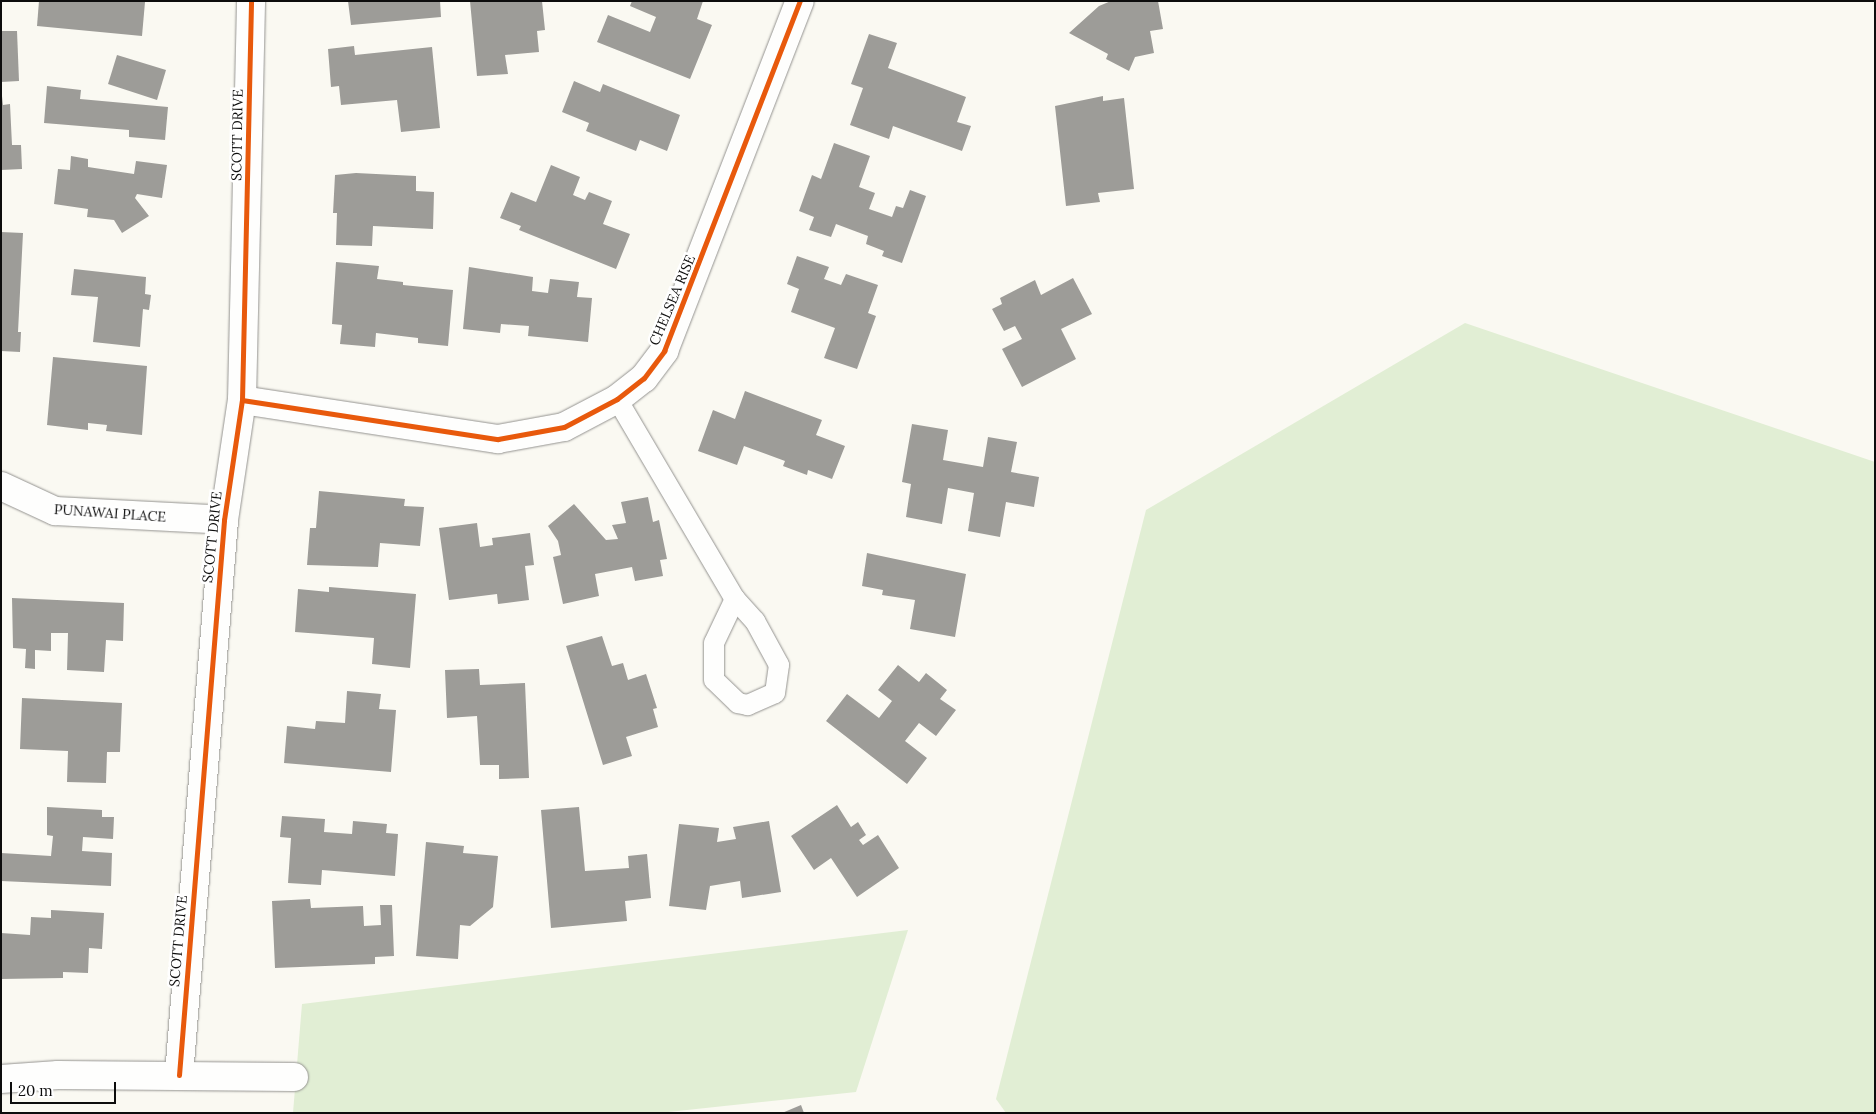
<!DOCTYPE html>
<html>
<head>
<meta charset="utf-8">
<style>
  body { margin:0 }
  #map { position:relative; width:1876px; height:1114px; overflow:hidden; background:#faf9f2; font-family:Lora,serif }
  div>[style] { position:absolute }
  .green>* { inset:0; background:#e1eed4 }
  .building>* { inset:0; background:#9d9c98 }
  .roads { filter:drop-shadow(0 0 1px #949390) drop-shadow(0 0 1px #949390) }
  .lane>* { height:20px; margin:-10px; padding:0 10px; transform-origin:10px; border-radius:10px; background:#fefefd }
  .street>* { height:28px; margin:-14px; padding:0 14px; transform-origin:14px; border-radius:14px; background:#fefefd }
  .cycleway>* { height:5px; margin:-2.5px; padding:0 2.5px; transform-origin:2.5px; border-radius:2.5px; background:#e8590c }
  span { translate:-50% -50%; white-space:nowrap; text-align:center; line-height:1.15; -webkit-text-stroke:5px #fff; paint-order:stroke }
  .street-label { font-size:14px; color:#0d0d0d }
  .frame { position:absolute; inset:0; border:2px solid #0d0d0d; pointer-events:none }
  .scale { position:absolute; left:10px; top:1082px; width:106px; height:22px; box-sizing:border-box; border:2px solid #0d0d0d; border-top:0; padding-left:6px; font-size:15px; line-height:18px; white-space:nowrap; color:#0d0d0d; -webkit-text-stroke:4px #fff; paint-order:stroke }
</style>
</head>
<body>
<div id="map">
  <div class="green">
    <div style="clip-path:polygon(1465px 323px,1875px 462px,1875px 1113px,1006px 1113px,996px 1099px,1146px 510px)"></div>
    <div style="clip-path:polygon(908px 930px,856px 1092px,659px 1113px,293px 1113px,302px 1004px)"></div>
  </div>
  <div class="building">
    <div style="clip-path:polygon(39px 1px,145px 2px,142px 36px,37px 26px)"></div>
    <div style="clip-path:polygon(348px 1px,440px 1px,441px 17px,351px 25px)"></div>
    <div style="clip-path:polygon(470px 1px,542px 1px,545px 30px,537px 31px,539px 52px,505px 55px,508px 74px,477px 76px)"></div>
    <div style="clip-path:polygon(632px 1px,703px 1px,697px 19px,712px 25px,690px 79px,597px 42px,608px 15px,650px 32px,656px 17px,630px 6px)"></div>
    <div style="clip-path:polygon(1111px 1px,1158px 1px,1163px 29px,1150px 31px,1154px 53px,1135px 57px,1129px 71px,1106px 59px,1108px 54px,1069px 33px,1099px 6px)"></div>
    <div style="clip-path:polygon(1px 31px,17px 31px,19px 81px,1px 82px)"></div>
    <div style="clip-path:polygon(869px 34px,897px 43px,888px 68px,966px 97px,957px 122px,971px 126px,962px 151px,893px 126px,889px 139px,850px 125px,863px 88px,851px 84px)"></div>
    <div style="clip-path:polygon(354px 46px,355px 55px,432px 47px,440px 128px,401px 132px,397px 100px,341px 105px,339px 86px,331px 87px,328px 49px)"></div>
    <div style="clip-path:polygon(117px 55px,166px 70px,157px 100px,108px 84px)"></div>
    <div style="clip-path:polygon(574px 81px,600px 92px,603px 84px,680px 115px,667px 151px,640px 140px,636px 151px,586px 131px,589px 123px,562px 112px)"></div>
    <div style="clip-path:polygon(47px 86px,81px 90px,80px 99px,168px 107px,165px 140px,129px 137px,129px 130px,44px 123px)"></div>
    <div style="clip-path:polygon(1px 87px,3px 105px,10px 104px,12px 145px,21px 145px,22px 169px,1px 170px)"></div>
    <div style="clip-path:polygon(1103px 96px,1103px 101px,1124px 98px,1134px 189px,1098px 193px,1100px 202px,1066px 206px,1055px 106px)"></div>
    <div style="clip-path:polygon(834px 143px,870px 156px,859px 187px,875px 193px,869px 209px,892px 217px,896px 206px,903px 208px,910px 190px,926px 196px,902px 263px,882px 256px,884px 251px,866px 244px,868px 236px,836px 224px,831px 237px,809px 230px,814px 217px,799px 211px,812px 175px,821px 179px)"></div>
    <div style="clip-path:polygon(71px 156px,88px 159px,88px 167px,134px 174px,136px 161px,167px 165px,162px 198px,137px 194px,135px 198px,149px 216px,122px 233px,114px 220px,87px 217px,88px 209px,54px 204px,58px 169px,70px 170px)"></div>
    <div style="clip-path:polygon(551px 165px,580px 177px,573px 195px,585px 200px,589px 192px,612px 201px,603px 224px,630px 234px,616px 269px,519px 230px,521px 226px,500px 218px,511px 192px,536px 202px)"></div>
    <div style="clip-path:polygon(356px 173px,416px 176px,416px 191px,434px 192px,433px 229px,373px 226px,372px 246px,336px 245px,337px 213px,333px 213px,335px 175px)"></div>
    <div style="clip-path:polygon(1px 232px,23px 233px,18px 332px,21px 332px,20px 352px,1px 351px)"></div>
    <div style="clip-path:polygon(797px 256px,829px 267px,824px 279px,841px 285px,846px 274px,878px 285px,868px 313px,876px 316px,857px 369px,824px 358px,835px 328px,791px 312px,799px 289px,787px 284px)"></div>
    <div style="clip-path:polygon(336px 262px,379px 266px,377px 279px,403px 282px,403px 285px,453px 290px,448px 346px,418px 343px,418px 338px,376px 333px,375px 347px,340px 344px,342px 325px,332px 324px)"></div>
    <div style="clip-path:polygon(469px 267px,533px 277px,532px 291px,548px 293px,550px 279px,579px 282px,577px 297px,592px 298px,588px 342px,528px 336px,529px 326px,501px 324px,500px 333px,463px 329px)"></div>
    <div style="clip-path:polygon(74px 269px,146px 277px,145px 294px,151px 295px,149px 310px,143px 309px,140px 347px,93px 342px,98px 297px,71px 295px)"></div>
    <div style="clip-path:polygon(1073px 278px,1092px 314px,1061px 329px,1076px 359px,1022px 387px,1002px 349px,1022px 339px,1015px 326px,1004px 331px,992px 309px,1002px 304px,1000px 298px,1035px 280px,1041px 295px)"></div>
    <div style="clip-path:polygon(53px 357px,147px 366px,142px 435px,106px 431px,107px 425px,88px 423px,88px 430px,47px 425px)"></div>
    <div style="clip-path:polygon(745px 391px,822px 420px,816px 435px,845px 446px,832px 479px,808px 470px,807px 475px,783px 466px,785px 461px,744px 446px,737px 465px,698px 451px,713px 410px,735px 419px)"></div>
    <div style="clip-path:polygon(912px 424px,948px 430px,943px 460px,983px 467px,988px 437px,1017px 442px,1011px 472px,1039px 477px,1034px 507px,1006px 502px,1000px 537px,968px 531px,974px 493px,948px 488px,942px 524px,906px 517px,911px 484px,902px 482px)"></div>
    <div style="clip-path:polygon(319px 491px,405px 499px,404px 506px,424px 507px,420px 546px,380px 543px,378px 567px,307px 565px,310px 528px,316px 528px)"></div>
    <div style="clip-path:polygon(648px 497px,653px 522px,659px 520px,667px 559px,660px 560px,663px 576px,635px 581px,632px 567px,595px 574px,599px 596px,563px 604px,553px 557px,561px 555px,558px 541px,548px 526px,574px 504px,606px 540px,618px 539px,612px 525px,626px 523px,621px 502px)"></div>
    <div style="clip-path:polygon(477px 523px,480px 547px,493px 545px,492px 538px,530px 533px,534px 565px,525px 566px,529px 600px,498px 604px,497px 594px,449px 600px,439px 528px)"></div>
    <div style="clip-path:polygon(867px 553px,966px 574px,955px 637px,910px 629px,915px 600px,882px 595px,883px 590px,862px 586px)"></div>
    <div style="clip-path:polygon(329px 587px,416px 594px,410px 668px,372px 664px,374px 638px,295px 632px,298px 589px,329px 592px)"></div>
    <div style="clip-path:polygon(12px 598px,124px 603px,123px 641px,106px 640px,104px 672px,67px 670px,68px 633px,51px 633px,51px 651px,35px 650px,35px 669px,25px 668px,26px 649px,13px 648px)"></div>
    <div style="clip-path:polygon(602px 636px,612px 666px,623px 663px,628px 680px,646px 674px,657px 708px,653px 709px,658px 727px,626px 737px,632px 756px,603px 765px,566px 646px)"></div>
    <div style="clip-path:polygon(898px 665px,919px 682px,926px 673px,947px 690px,940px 699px,956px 710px,936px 736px,919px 723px,905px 741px,927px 758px,907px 784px,826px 721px,847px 694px,879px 718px,892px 701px,878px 690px)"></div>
    <div style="clip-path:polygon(479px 669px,480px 685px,525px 683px,529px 778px,499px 779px,499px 765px,480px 765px,477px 716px,447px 718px,445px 670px)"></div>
    <div style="clip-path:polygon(347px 691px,381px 694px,379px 709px,396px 710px,391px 772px,284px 763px,287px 726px,315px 729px,316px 721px,345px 723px)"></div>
    <div style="clip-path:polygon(22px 698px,122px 703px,120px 752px,107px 752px,106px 783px,67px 782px,68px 751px,20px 749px)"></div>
    <div style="clip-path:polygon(837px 805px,851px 827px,858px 822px,866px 835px,859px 840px,863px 845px,878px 835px,899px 868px,857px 897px,831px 858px,814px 870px,791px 836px)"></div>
    <div style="clip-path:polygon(47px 807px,102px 810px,102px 817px,114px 817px,113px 839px,83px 837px,82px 851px,112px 853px,111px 886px,1px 881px,1px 853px,51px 856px,53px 836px,47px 835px)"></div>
    <div style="clip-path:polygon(579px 807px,585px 871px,629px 868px,628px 856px,647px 854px,651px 898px,625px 901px,627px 921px,551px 928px,541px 810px)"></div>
    <div style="clip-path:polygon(282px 816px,325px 819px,324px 832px,352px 834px,353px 821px,387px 824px,386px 833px,398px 834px,395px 876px,322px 870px,321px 885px,288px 883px,291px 838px,280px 837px)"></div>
    <div style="clip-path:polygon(769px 821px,781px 892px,742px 898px,740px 881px,710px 886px,706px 910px,669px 906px,679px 824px,719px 828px,717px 842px,736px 839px,733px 827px)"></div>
    <div style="clip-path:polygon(426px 842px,464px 846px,463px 853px,498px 856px,493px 907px,470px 926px,460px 925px,458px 959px,416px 956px)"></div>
    <div style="clip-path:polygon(310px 899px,311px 908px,363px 906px,364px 926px,381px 925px,380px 905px,392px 905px,394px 956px,375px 957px,375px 964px,275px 968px,272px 901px)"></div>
    <div style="clip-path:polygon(51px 910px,104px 913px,102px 949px,89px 948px,88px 973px,63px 972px,63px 978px,1px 979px,1px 933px,30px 935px,31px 917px,51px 918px)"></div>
    <div style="clip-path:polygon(801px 1105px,804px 1113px,782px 1113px)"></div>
  </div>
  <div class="roads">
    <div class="lane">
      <div style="left:617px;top:399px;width:232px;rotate:59.5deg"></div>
      <div style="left:735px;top:599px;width:30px;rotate:48deg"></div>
      <div style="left:755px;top:621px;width:50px;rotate:61.4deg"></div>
      <div style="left:779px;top:665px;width:28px;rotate:98deg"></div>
      <div style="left:775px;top:693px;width:30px;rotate:156deg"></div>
      <div style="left:748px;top:705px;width:10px;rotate:-169deg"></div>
      <div style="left:738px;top:703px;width:33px;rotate:-136deg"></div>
      <div style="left:714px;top:680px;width:37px;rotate:-90deg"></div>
      <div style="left:714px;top:643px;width:49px;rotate:-64.5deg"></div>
    </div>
    <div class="street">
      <div style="left:242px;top:400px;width:259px;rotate:8.7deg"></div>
      <div style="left:498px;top:439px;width:67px;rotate:-10.3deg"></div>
      <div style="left:564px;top:427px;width:60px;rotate:-27.8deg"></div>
      <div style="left:617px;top:399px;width:34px;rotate:-38deg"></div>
      <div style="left:644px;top:378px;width:34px;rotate:-53deg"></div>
      <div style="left:664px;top:351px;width:375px;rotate:-68.8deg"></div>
      <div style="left:1px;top:486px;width:60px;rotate:24.8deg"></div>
      <div style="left:55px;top:511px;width:169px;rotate:3deg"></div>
      <div style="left:179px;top:1075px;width:557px;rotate:-85.36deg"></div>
      <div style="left:224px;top:520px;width:121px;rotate:-81.5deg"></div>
      <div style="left:242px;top:400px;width:399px;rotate:-88.7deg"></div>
      <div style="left:1px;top:1079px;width:57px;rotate:-4deg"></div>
      <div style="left:58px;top:1075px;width:236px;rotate:0.5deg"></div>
    </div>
  </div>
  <div class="cycleway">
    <div style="left:242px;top:400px;width:259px;rotate:8.7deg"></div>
    <div style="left:498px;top:439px;width:67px;rotate:-10.3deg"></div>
    <div style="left:564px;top:427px;width:60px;rotate:-27.8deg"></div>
    <div style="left:617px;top:399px;width:34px;rotate:-38deg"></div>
    <div style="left:644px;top:378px;width:34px;rotate:-53deg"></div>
    <div style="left:664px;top:351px;width:375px;rotate:-68.8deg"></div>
    <div style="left:179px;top:1075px;width:557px;rotate:-85.36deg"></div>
    <div style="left:224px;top:520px;width:121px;rotate:-81.5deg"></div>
    <div style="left:242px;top:400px;width:399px;rotate:-88.7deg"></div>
  </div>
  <div class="street-label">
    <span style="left:237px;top:135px;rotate:-89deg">SCOTT DRIVE</span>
    <span style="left:672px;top:300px;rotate:-67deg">CHELSEA RISE</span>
    <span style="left:110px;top:513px;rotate:4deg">PUNAWAI PLACE</span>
    <span style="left:212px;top:537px;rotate:-84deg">SCOTT DRIVE</span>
    <span style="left:178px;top:941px;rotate:-85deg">SCOTT DRIVE</span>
  </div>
  <div class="frame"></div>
  <div class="scale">20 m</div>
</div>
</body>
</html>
